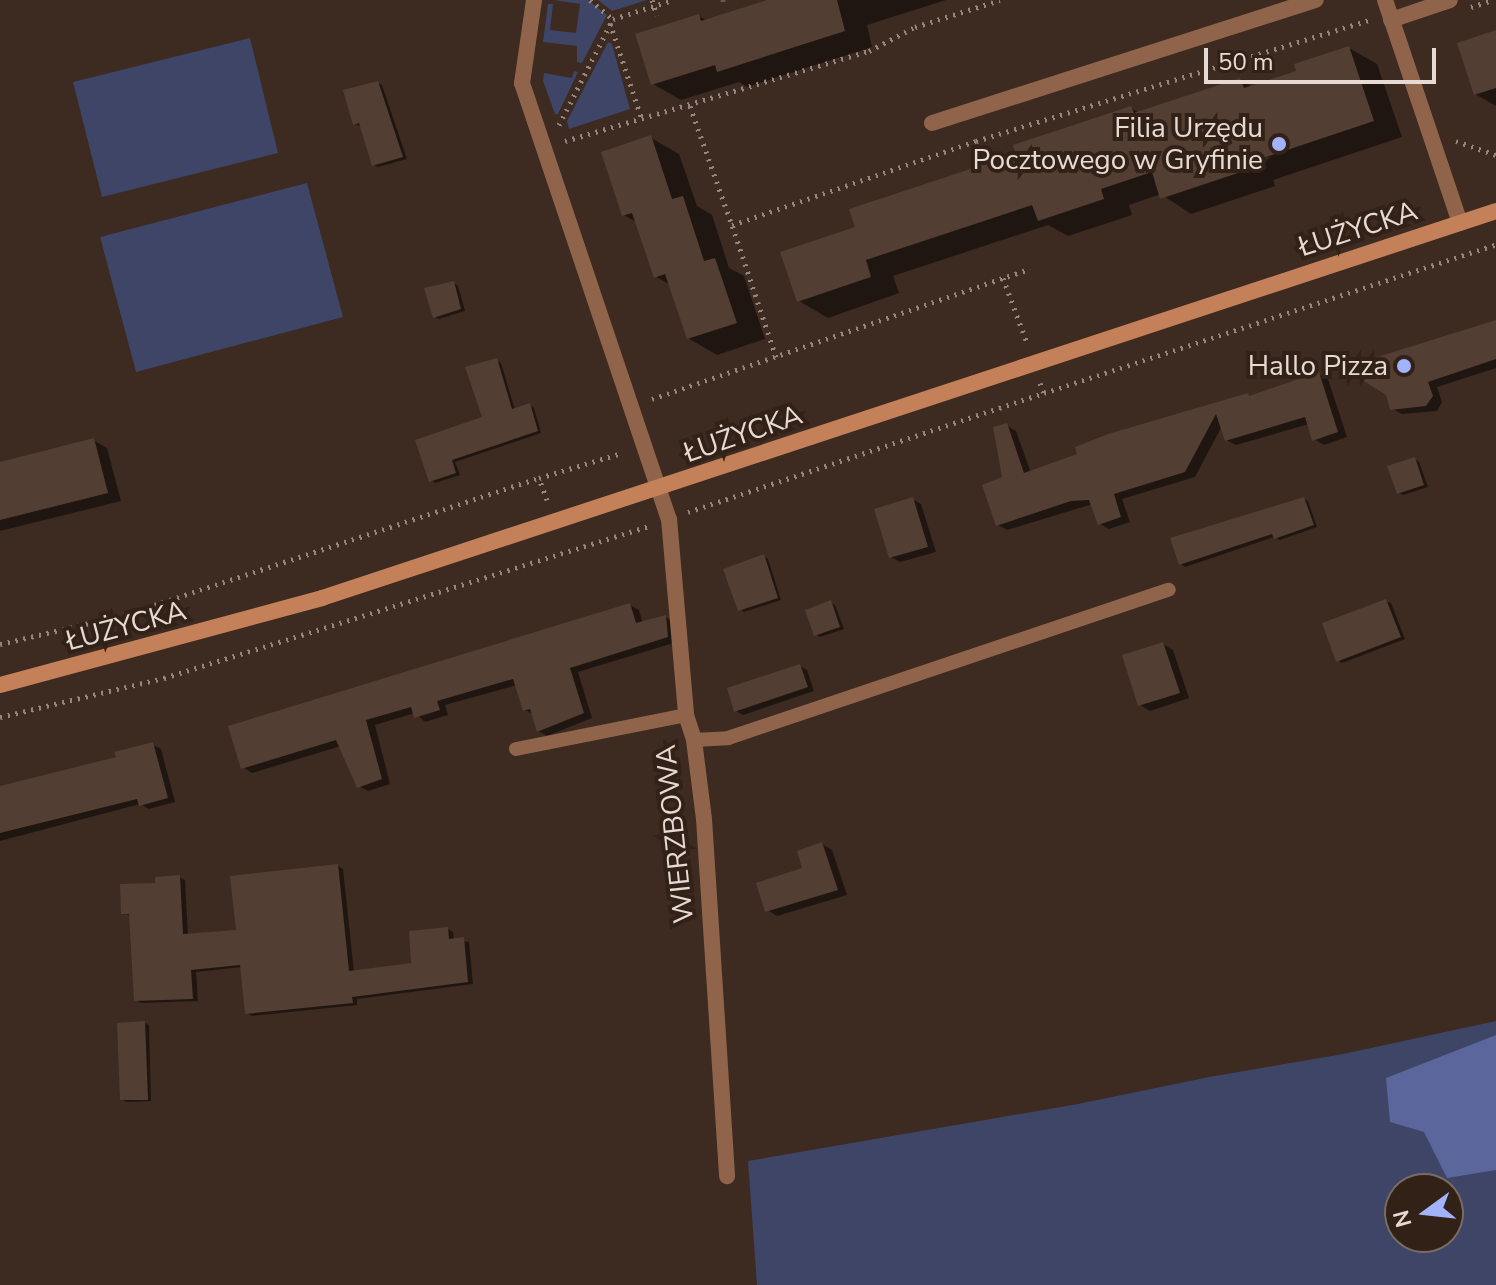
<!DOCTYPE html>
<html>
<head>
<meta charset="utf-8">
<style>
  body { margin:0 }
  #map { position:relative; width:1496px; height:1285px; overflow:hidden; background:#3d2a20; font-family:"Nunito Sans",sans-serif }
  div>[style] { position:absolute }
  .green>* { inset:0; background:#3e4566 }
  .water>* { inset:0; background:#5b669d }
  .shadow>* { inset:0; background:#0007 }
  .building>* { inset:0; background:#523e33 }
  .path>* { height:5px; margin-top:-2.5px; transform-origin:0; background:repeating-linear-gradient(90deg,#96867e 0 2px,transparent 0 8px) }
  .lane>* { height:14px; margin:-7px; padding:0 7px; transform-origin:7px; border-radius:7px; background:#8f644b }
  .street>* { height:16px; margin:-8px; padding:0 8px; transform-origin:8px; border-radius:8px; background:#8f644b }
  .secondary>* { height:16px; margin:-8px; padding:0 8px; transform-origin:8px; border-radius:8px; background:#c48058 }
  .dots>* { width:22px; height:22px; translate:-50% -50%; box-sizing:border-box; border:4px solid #322116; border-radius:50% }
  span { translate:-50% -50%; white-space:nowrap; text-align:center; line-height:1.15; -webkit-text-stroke:8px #322116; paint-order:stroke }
  .poi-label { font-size:28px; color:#e7dad4 }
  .right { translate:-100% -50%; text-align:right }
  .street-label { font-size:28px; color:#e7dad4 }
  .north { position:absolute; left:1384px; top:1173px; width:80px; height:80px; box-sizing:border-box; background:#322116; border:2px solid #7a6b62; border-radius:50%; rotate:255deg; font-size:22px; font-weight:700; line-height:32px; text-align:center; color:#e7dad4 }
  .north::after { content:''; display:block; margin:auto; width:28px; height:36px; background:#a3b2fd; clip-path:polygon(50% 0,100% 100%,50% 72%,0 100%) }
  .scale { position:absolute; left:1204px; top:48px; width:232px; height:36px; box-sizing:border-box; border:4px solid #e7dad4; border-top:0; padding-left:10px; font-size:24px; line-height:28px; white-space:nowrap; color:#e7dad4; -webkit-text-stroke:6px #322116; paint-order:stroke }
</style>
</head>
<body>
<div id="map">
  <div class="green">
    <div style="clip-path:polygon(554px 0,588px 0,607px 15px,582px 63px,577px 62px,577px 46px,543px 42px,548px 4px,553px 4px,550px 30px,576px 33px,580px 4px)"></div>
    <div style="clip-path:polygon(598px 0,647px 0,612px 11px)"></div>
    <div style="clip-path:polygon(250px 38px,278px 153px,102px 197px,73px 82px)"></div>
    <div style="clip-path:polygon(608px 42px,612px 44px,630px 109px,569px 129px,567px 121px)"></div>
    <div style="clip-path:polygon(574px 71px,578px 72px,558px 114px,555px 114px,543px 81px,544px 73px,572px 78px)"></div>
    <div style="clip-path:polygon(307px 183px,343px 317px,136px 372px,100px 237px)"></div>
    <div style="clip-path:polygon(evenodd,1496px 1021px,1496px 1285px,757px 1285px,748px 1161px,1078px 1104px,1209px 1077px,1343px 1054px,1496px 1021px,1400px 1189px,1448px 1189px,1448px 1237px,1400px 1237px,1400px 1189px)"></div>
  </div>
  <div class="water">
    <div style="clip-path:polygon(1496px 1035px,1496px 1170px,1447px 1178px,1424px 1132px,1390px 1122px,1386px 1078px)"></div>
  </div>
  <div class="shadow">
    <div style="clip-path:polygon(773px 0,946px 0,867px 25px,872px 47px,747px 87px,739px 82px,681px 100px,653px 84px,699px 16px,707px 21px)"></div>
    <div style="clip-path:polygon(1496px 33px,1496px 106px,1475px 94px)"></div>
    <div style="clip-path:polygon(1349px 48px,1377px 64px,1402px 137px,1273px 180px,1275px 186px,1191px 214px,1161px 194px,1129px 205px,1132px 215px,1068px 236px,1048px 225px,893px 276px,899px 293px,828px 318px,799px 301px,857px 228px,1131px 108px,1139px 113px,1240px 80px,1253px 87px,1299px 72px)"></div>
    <div style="clip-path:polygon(378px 83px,382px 85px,407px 159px,378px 167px,373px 165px,362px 126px,355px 124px)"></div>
    <div style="clip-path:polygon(651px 138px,679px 154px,697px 206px,712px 215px,729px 268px,744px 276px,765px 339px,717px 355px,688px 338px,671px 285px,656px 277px,638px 223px,624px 215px)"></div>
    <div style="clip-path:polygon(454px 283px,458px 286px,465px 311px,439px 319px,435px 317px)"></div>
    <div style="clip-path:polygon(1496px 323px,1496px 368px,1437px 387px,1442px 402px,1437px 411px,1402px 414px,1391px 408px)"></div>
    <div style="clip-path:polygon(497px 361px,501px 363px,515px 410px,530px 405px,534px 408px,541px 433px,455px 462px,460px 475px,435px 483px,431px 480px,484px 418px)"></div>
    <div style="clip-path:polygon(1318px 374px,1328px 379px,1347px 437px,1324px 445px,1314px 439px,1309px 424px,1236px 445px,1226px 440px,1222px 426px,1195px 477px,1122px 499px,1130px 522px,1109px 529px,1100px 524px,1093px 504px,1007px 530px,998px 525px,1006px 425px,1016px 431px,1031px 473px)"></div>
    <div style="clip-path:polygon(93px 440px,107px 448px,121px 501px,0 531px,0 464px)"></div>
    <div style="clip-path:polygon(1415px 459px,1419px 462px,1428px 487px,1403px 495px,1399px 493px)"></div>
    <div style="clip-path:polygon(912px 499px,921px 504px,936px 552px,900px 562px,891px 557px)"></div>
    <div style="clip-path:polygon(1304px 499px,1308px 501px,1317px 527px,1280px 540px,1274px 537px,1185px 567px,1181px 564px)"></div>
    <div style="clip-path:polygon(764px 556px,768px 559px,781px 600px,744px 612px,740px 609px)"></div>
    <div style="clip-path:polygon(1386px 601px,1391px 603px,1405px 639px,1342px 663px,1338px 660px)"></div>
    <div style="clip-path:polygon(831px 603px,835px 605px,844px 629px,820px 637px,816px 635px)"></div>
    <div style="clip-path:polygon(630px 605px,639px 610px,643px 624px,666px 617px,675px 623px,677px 642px,578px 672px,592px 718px,547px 736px,538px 731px,534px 715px,525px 710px,517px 685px,445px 705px,448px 715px,425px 722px,415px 713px,375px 725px,390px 784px,368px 791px,358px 786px,341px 746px,252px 773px,243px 767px)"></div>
    <div style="clip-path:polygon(1163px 644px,1173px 650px,1189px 698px,1150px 711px,1140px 705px)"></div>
    <div style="clip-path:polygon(800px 666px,807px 670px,814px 691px,743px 715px,736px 711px)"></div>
    <div style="clip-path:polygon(153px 745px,161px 749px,175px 802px,149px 809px,140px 804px,0 841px,0 789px,118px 758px)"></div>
    <div style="clip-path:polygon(822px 844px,832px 850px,847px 895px,777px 916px,767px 910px)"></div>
    <div style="clip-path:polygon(338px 866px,343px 869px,354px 972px,413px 965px,448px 929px,453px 932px,454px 940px,469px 942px,473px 984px,357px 999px,357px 1005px,252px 1016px,247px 1013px,242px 967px,196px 972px,198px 1001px,141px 1003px,136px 1000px,131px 916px,123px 913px,157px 884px,179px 877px,185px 880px,188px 936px,238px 932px)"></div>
    <div style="clip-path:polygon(145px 1023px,149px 1025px,151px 1101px,126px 1102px,122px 1099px)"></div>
  </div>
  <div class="building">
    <div style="clip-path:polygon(767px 0,837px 0,845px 31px,717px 72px,715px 65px,651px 85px,635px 34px,699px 14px,701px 21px)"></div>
    <div style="clip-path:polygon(1496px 30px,1496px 88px,1474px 95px,1457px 43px)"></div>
    <div style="clip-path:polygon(1349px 46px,1374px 121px,1245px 164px,1247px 170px,1160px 199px,1152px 172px,1101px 189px,1104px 199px,1038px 221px,1032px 205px,866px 260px,871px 277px,797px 302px,780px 252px,855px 227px,849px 209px,1016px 154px,1013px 145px,1131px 106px,1134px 113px,1240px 78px,1244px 88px,1296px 71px,1294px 64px)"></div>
    <div style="clip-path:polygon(378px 81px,403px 157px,372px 166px,359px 123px,353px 125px,343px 90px)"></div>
    <div style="clip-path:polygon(651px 135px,672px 199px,683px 196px,704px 261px,715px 258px,737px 323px,687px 339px,665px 274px,654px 278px,632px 213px,622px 216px,601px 152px)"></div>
    <div style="clip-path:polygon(454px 281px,461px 309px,433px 318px,424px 288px)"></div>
    <div style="clip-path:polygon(1496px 320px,1496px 359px,1428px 382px,1433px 396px,1426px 406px,1390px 410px,1386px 395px,1362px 380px,1379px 375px,1374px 358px)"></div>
    <div style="clip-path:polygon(497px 358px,512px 409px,530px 403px,538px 431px,452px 460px,456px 473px,429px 482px,415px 440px,482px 417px,465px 367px)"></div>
    <div style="clip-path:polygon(1319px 372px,1338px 432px,1312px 441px,1305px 417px,1225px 441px,1216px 414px,1185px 472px,1114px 494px,1121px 517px,1098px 525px,1089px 500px,1071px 501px,996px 526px,982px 485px,1002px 477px,993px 427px,1007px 423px,1024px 473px,1077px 454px,1075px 447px,1108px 434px,1248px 393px,1249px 396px)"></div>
    <div style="clip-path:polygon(94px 438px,108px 493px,0 520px,0 462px)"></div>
    <div style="clip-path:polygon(1415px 457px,1424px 485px,1397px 494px,1387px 466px)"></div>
    <div style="clip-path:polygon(913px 497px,928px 547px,889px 558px,874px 509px)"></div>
    <div style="clip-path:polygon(1304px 497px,1314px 525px,1274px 539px,1272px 534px,1179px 565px,1170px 538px)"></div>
    <div style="clip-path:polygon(764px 554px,778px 598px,738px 611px,723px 569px)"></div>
    <div style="clip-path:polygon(1386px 599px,1401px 637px,1336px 662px,1322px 623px)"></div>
    <div style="clip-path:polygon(831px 600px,840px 627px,814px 636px,805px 610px)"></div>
    <div style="clip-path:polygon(630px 603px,636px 623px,666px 615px,668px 637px,570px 668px,584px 713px,537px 732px,530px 709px,523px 711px,513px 679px,437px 701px,440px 710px,414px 718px,411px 707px,366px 720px,382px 779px,357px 788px,336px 740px,241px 769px,228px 726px)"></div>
    <div style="clip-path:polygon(1163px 642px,1180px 693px,1138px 706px,1122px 655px)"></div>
    <div style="clip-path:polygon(800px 664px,808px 687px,734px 712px,727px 688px)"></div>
    <div style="clip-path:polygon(153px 742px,168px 798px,139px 806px,137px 799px,0 833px,0 786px,116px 757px,114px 752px)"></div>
    <div style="clip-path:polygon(822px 842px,838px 890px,765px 912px,756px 883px,802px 868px,797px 851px)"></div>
    <div style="clip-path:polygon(338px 864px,349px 971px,411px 963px,409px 931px,448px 927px,449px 939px,464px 937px,468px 982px,352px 997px,353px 1003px,245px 1014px,240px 965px,191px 970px,193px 999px,134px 1001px,129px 914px,121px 914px,120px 884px,155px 883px,155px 877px,180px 875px,183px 934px,236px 930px,230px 876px)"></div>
    <div style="clip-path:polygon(145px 1021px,148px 1100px,120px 1100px,117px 1023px)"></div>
  </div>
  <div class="path">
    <div style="left:590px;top:0;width:30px;rotate:40deg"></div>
    <div style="left:652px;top:0;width:16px;rotate:72deg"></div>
    <div style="left:723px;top:0;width:1px;rotate:90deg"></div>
    <div style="left:1471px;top:7px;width:23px;rotate:-18deg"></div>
    <div style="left:610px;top:23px;width:99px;rotate:71.7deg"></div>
    <div style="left:690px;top:106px;width:126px;rotate:70.6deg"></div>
    <div style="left:559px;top:125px;width:119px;rotate:-63deg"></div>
    <div style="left:613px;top:19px;width:63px;rotate:-17.6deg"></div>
    <div style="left:565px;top:141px;width:317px;rotate:-16.5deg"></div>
    <div style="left:869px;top:51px;width:52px;rotate:-27.6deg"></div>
    <div style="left:915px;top:27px;width:89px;rotate:-17.6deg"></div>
    <div style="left:1456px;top:141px;width:42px;rotate:19.3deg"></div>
    <div style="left:1003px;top:278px;width:69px;rotate:69.7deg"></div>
    <div style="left:776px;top:357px;width:139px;rotate:-108.4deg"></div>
    <div style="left:732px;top:225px;width:258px;rotate:-19deg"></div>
    <div style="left:976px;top:141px;width:412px;rotate:-17.1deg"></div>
    <div style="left:1040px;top:383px;width:11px;rotate:68deg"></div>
    <div style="left:1044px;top:393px;width:476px;rotate:-18.2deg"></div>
    <div style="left:652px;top:399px;width:400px;rotate:-19deg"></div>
    <div style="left:547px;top:500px;width:23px;rotate:-110deg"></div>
    <div style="left:539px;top:478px;width:87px;rotate:-16.8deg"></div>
    <div style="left:688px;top:512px;width:375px;rotate:-18.5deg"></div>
    <div style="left:0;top:644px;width:127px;rotate:-13.2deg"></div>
    <div style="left:124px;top:615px;width:437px;rotate:-18.3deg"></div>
    <div style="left:0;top:717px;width:169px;rotate:-13.4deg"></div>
    <div style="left:164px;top:678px;width:508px;rotate:-17.4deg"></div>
  </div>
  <div class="lane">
    <div style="left:694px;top:740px;width:34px;rotate:-3deg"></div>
    <div style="left:728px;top:738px;width:465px;rotate:-18.6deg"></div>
    <div style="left:516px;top:749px;width:173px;rotate:-11.3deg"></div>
  </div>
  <div class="street">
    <div style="left:534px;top:0;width:84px;rotate:98.2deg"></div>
    <div style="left:522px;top:83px;width:460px;rotate:71.4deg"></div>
    <div style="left:669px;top:519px;width:197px;rotate:85deg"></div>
    <div style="left:686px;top:715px;width:26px;rotate:72deg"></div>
    <div style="left:694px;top:740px;width:80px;rotate:82.8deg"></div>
    <div style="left:704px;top:819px;width:358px;rotate:86.3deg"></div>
    <div style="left:1385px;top:0;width:235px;rotate:71.4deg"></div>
    <div style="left:1391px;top:20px;width:62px;rotate:-18.7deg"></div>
    <div style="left:932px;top:123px;width:403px;rotate:-17.8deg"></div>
  </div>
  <div class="secondary">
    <div style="left:0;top:685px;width:334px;rotate:-15.1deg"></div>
    <div style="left:322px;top:598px;width:1236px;rotate:-18.24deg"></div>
  </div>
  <div class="dots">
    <div style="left:1279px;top:144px;background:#a3b2fd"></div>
    <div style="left:1404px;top:366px;background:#a3b2fd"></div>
  </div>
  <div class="poi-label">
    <span class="right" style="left:1263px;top:144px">Filia Urzędu<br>Pocztowego w Gryfinie</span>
    <span class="right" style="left:1388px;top:366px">Hallo Pizza</span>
  </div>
  <div class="street-label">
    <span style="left:1358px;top:229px;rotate:-18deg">ŁUŻYCKA</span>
    <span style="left:743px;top:434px;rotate:-19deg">ŁUŻYCKA</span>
    <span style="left:126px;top:626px;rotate:-15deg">ŁUŻYCKA</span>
    <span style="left:675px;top:834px;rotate:-96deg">WIERZBOWA</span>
  </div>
  <div class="north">N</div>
  <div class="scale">50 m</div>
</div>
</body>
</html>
